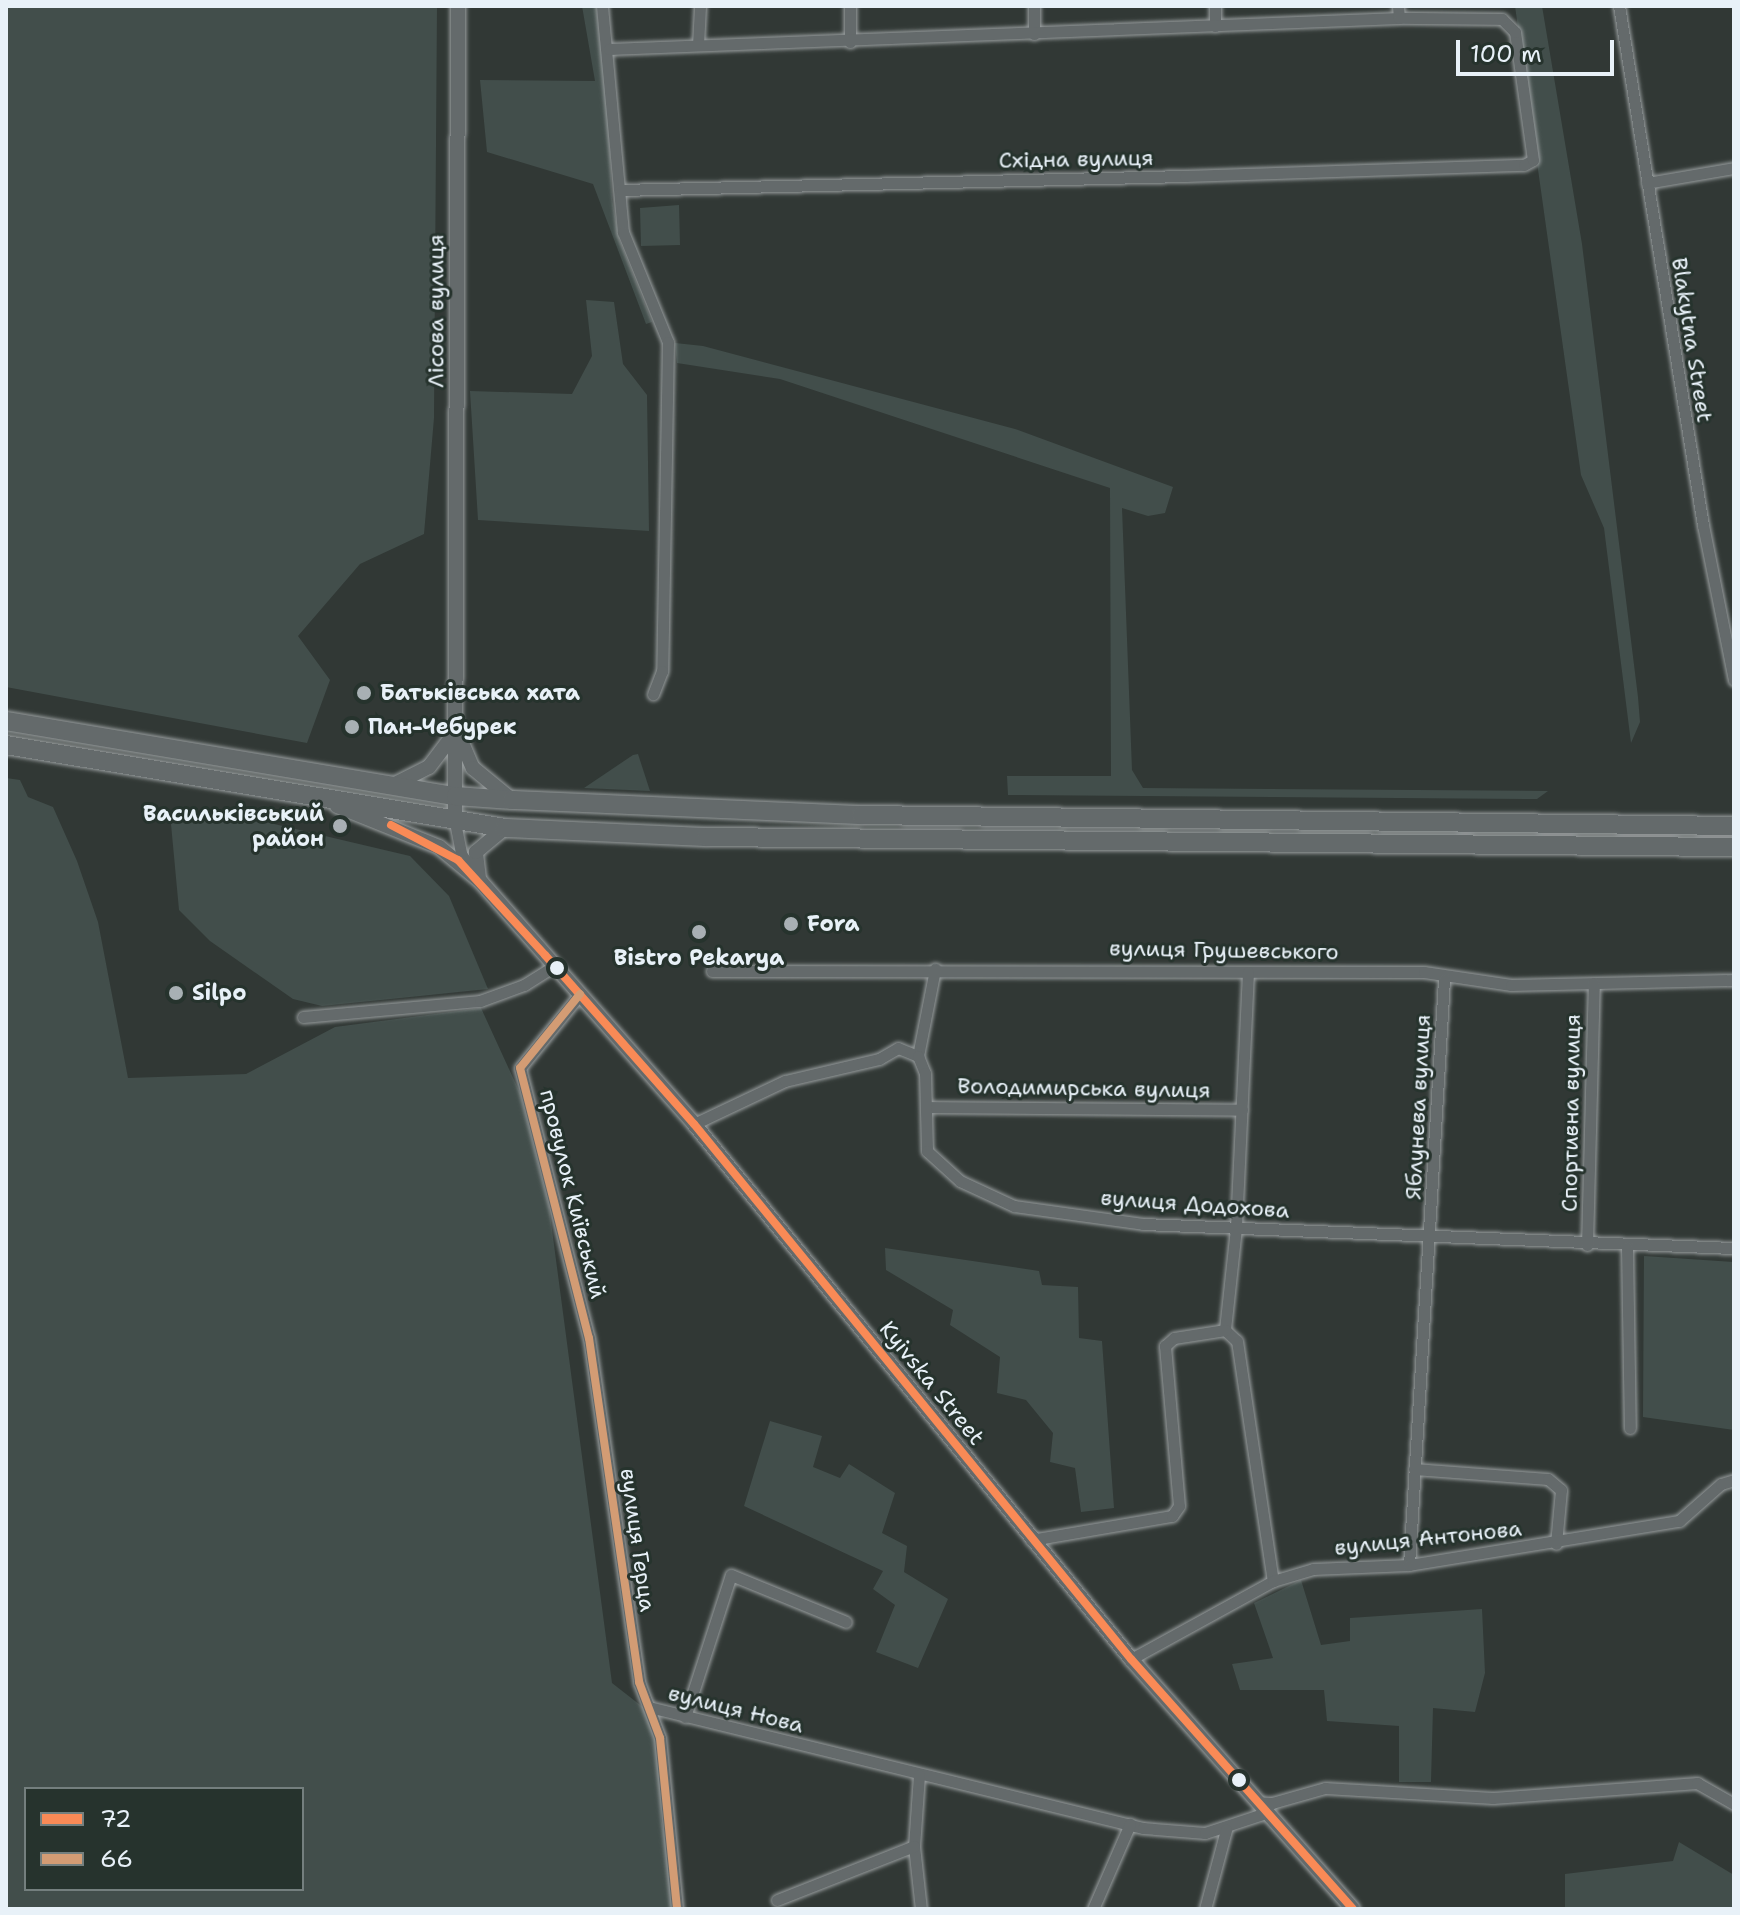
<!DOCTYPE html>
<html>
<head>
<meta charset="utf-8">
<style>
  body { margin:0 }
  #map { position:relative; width:1740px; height:1915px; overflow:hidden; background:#313835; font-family:"Shantell Sans",sans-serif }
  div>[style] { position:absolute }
  .green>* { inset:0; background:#424e4b }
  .roads { filter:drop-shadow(0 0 2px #989d9e) drop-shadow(0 0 2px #989d9e) }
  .minor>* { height:11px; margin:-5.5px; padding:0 5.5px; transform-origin:5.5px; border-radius:5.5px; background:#646a6b }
  .tertiary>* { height:14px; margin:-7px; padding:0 7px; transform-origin:7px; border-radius:7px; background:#646a6b }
  .trunk>* { height:18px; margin:-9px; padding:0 9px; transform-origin:9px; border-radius:9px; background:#646a6b }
  .bus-1>* { height:8px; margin:-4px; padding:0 4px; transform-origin:4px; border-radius:4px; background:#f98a56 }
  .bus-2>* { height:8px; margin:-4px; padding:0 4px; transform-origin:4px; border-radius:4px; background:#d39c74 }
  .dots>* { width:22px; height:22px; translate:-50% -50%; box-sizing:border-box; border:4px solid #26332d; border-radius:50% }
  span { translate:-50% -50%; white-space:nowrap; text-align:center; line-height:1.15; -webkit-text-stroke:6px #26332d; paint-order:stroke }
  .street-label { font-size:22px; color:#e8f1f8 }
  .poi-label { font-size:22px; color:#e8f1f8; font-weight:700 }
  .left { translate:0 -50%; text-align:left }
  .right { translate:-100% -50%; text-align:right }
  .frame { position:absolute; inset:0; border:8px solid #e8f1f8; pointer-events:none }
  .legend { position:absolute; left:24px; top:1787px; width:280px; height:104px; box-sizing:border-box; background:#26332d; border:2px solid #747f7e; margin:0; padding:10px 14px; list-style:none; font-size:24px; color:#e8f1f8 }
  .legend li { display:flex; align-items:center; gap:16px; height:40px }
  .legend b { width:40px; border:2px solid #747f7e }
  .scale { position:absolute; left:1456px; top:40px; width:158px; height:36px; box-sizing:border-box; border:4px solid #e8f1f8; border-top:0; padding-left:10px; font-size:24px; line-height:28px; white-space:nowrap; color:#e8f1f8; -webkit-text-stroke:6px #26332d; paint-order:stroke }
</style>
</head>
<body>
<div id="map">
  <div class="green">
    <div style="clip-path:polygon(6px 6px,437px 6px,434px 418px,424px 534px,360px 564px,298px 636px,330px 680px,307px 743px,6px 687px)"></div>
    <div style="clip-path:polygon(582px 6px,596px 6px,607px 89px,612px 199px,619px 239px,652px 322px,646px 324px,593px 184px,487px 152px,480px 80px,595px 81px)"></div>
    <div style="clip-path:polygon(1515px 6px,1542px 6px,1582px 244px,1638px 697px,1640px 722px,1631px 743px,1604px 528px,1581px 475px)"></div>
    <div style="clip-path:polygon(679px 205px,680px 245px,641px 246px,640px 208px)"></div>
    <div style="clip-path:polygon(586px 300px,614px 302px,623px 364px,647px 395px,649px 531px,478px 520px,470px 391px,572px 394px,592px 356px)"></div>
    <div style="clip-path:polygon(675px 343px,703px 346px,1015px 429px,1173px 487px,1165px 513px,1148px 516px,1122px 508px,1132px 770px,1143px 788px,1548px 791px,1537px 799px,1008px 795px,1007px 776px,1111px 776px,1110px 488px,780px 379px,677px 363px)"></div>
    <div style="clip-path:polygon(638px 754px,650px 791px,584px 788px,633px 755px)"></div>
    <div style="clip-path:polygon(evenodd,6px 778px,20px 780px,28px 797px,53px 807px,77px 861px,98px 922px,128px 1078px,246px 1074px,335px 1027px,481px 1008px,520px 1093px,549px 1207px,612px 1683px,644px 1708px,660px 1738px,661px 1819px,678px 1909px,6px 1909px,6px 778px,26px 1789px,302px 1789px,302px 1889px,26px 1889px,26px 1789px)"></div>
    <div style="clip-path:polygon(219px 811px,410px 856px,449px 896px,488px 989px,322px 1006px,293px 999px,210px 941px,179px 910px,171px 824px,193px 813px)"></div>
    <div style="clip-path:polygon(885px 1248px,1039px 1271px,1042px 1285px,1078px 1287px,1079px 1338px,1102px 1341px,1114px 1508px,1081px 1512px,1075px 1468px,1050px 1462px,1053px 1433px,1026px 1400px,997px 1393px,1000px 1357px,950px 1325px,953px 1310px,886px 1270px)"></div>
    <div style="clip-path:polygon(1644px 1256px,1734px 1262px,1734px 1430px,1643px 1417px)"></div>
    <div style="clip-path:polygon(770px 1421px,822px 1436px,813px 1467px,840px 1478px,849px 1464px,895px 1493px,882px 1533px,907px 1546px,904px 1572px,948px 1599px,918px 1668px,876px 1652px,895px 1605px,873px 1589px,883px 1571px,744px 1506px)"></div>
    <div style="clip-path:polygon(1301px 1580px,1321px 1645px,1350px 1641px,1350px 1618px,1482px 1609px,1485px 1673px,1475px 1712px,1433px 1708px,1431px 1782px,1399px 1782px,1399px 1726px,1327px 1721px,1324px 1690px,1240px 1690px,1232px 1664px,1273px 1658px,1254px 1603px)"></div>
    <div style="clip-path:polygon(1679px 1842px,1734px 1875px,1734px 1909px,1565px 1909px,1565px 1874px,1673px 1861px)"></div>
  </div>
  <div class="roads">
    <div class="minor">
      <div style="left:602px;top:6px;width:227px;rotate:84.7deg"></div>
      <div style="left:623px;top:232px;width:119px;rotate:67.8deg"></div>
      <div style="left:668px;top:342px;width:329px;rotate:91deg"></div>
      <div style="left:662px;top:671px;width:25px;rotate:111deg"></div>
      <div style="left:850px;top:6px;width:36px;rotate:90deg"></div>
      <div style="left:1034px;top:6px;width:28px;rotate:90deg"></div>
      <div style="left:1619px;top:6px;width:526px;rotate:80.81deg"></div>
      <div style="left:1703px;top:525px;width:158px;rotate:78.7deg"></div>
      <div style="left:1215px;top:26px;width:20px;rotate:-90deg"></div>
      <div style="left:698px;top:45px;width:39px;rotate:-87deg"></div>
      <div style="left:609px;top:49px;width:791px;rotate:-2.25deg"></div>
      <div style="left:1399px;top:18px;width:12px;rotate:-95deg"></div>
      <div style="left:1647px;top:183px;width:88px;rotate:-9.8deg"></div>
      <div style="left:620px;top:190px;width:565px;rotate:-1.42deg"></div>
      <div style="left:1185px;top:176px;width:339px;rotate:-1.9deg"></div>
      <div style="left:1524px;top:165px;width:10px;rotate:-29deg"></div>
      <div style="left:1533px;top:160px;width:129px;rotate:-98deg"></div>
      <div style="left:1515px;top:32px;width:18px;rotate:-135deg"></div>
      <div style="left:1502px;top:19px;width:103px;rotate:-179.4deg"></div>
      <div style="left:455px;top:822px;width:33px;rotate:79deg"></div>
      <div style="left:461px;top:854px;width:22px;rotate:54deg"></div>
      <div style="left:712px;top:971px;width:712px;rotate:0.08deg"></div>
      <div style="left:1424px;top:972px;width:88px;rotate:8.5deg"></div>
      <div style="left:1511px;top:985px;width:223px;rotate:-1.3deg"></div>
      <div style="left:1248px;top:972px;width:256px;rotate:92.7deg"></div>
      <div style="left:1236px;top:1228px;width:103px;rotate:96.2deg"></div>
      <div style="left:1225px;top:1330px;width:16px;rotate:43deg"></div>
      <div style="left:1237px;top:1341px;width:243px;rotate:81.5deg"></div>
      <div style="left:580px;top:994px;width:95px;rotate:129deg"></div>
      <div style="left:520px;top:1068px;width:279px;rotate:75.7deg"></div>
      <div style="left:589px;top:1338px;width:348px;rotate:81.7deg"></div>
      <div style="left:639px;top:1682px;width:60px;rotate:69.4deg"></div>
      <div style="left:660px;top:1738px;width:172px;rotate:84.3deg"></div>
      <div style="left:303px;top:1017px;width:178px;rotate:-5.2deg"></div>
      <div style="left:480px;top:1001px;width:47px;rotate:-20deg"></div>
      <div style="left:524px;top:985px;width:36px;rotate:-32deg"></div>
      <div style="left:918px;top:1056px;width:89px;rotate:-78.9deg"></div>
      <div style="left:927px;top:1107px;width:315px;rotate:0.5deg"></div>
      <div style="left:694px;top:1124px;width:101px;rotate:-25.3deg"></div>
      <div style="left:785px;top:1081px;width:97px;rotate:-13.2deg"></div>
      <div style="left:879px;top:1059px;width:22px;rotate:-30deg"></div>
      <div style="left:898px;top:1048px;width:22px;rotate:22deg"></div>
      <div style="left:918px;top:1056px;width:18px;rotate:68deg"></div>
      <div style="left:925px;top:1073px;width:78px;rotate:88.5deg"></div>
      <div style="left:927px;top:1151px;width:45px;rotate:42.3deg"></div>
      <div style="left:960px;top:1181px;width:60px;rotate:24.8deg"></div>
      <div style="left:1014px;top:1206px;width:130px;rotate:7.9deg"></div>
      <div style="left:1143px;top:1224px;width:591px;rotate:2.33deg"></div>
      <div style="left:1587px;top:1245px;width:262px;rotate:-88.5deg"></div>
      <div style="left:1627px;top:1247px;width:181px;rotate:89.1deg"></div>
      <div style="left:1414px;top:1469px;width:134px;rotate:4.3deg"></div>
      <div style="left:1548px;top:1479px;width:17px;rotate:40deg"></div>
      <div style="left:1561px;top:1490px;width:54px;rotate:95.3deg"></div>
      <div style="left:1031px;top:1540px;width:143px;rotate:-9.7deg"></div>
      <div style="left:1172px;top:1516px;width:12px;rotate:-55deg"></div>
      <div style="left:1179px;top:1506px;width:161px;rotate:-95deg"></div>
      <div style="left:1165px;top:1346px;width:12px;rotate:-42deg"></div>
      <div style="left:1174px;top:1338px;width:52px;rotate:-8.9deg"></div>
      <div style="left:1409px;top:1565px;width:587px;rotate:-86.58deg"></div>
      <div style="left:1131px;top:1659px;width:162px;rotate:-28.8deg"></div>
      <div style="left:1273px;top:1581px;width:42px;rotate:-16.7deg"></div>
      <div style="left:1313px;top:1569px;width:96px;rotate:-2.4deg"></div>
      <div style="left:1409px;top:1565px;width:274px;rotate:-9.3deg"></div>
      <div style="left:1679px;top:1521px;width:56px;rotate:-41.4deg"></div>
      <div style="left:1721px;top:1484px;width:14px;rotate:-17deg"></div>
      <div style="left:649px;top:1707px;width:509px;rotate:13.76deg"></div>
      <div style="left:1143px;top:1828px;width:62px;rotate:4.6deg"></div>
      <div style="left:1205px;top:1833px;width:64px;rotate:-18.2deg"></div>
      <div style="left:685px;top:1717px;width:149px;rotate:-72.1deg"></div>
      <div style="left:731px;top:1575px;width:124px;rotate:22.2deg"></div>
      <div style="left:919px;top:1775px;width:71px;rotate:94deg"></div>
      <div style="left:914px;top:1846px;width:63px;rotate:83.7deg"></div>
      <div style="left:1256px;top:1802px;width:16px;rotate:4deg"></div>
      <div style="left:1272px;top:1803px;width:55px;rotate:-15.8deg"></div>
      <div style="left:1325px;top:1788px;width:168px;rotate:3.4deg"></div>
      <div style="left:1493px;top:1798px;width:205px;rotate:-4.2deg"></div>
      <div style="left:1697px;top:1783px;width:43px;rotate:29.6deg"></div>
      <div style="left:777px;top:1900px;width:147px;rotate:-21.5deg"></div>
      <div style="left:1093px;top:1909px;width:93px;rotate:-66.5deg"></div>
      <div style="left:1205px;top:1909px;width:82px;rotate:-75.1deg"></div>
    </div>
    <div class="tertiary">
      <div style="left:460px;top:738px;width:33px;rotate:67deg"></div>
      <div style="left:473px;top:768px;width:50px;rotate:39.4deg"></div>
      <div style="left:393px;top:785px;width:40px;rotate:-26.6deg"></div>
      <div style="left:429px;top:767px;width:46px;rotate:-52.9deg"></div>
      <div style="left:337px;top:806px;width:110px;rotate:21.9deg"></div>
      <div style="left:439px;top:847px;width:55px;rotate:39.8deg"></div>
      <div style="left:481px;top:882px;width:322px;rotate:48.6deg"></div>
      <div style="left:694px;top:1124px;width:691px;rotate:50.76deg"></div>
      <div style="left:1131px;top:1659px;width:334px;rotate:48.4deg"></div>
      <div style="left:455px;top:822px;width:816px;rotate:-89.79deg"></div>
      <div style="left:479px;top:878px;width:26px;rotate:-97deg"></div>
      <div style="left:476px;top:852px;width:38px;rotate:-40deg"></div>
    </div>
    <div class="trunk">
      <div style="left:6px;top:721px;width:456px;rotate:9.5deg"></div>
      <div style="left:456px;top:796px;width:56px;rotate:4.1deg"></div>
      <div style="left:512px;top:800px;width:349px;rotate:2.5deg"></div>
      <div style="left:861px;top:815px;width:873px;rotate:0.72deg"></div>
      <div style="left:6px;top:745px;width:506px;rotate:9.44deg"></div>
      <div style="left:505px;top:828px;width:201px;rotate:2.6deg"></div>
      <div style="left:706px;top:837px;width:1028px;rotate:0.56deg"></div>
    </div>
  </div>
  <div class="bus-1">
    <div style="left:391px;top:825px;width:76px;rotate:27.6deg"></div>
    <div style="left:458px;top:860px;width:129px;rotate:47.5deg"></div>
    <div style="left:545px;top:955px;width:225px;rotate:48.6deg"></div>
    <div style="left:694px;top:1124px;width:691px;rotate:50.76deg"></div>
    <div style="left:1131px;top:1659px;width:334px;rotate:48.4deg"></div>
  </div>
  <div class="bus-2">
    <div style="left:580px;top:994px;width:95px;rotate:129deg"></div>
    <div style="left:520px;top:1068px;width:279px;rotate:75.7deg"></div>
    <div style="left:589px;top:1338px;width:348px;rotate:81.7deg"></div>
    <div style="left:639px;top:1682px;width:60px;rotate:69.4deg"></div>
    <div style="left:660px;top:1738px;width:172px;rotate:84.3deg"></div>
  </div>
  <div class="dots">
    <div style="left:364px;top:693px;background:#a8b0b4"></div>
    <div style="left:352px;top:727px;background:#a8b0b4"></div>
    <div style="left:340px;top:826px;background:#a8b0b4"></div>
    <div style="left:791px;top:924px;background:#a8b0b4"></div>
    <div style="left:699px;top:932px;background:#a8b0b4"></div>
    <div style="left:557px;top:968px;background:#e8f1f8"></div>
    <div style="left:176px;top:993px;background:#a8b0b4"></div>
    <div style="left:1239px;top:1780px;background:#e8f1f8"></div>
  </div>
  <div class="street-label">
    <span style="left:1076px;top:159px;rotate:-1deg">Східна вулиця</span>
    <span style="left:436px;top:311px;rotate:-90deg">Лісова вулиця</span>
    <span style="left:1692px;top:340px;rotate:81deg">Blakytna Street</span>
    <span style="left:1224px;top:950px;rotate:1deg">вулиця Грушевського</span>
    <span style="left:1084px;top:1088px;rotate:1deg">Володимирська вулиця</span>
    <span style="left:1418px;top:1107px;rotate:-87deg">Яблунева вулиця</span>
    <span style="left:1571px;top:1113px;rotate:-89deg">Спортивна вулиця</span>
    <span style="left:573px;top:1194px;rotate:76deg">провулок Київський</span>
    <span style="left:1195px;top:1204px;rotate:4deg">вулиця Додохова</span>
    <span style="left:932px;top:1383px;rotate:51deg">Kyivska Street</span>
    <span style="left:1428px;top:1538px;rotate:-6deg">вулиця Антонова</span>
    <span style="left:638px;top:1540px;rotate:82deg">вулиця Герца</span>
    <span style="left:736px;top:1709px;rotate:14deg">вулиця Нова</span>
  </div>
  <div class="poi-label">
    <span class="left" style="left:380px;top:693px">Батьківська хата</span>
    <span class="left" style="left:368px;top:727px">Пан-Чебурек</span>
    <span class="right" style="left:324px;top:826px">Васильківський<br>район</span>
    <span class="left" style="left:807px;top:924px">Fora</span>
    <span style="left:699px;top:958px">Bistro Pekarya</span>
    <span class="left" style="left:192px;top:993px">Silpo</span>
  </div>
  <div class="frame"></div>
  <ul class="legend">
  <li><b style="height:10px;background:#f98a56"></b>72</li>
  <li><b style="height:10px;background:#d39c74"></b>66</li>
  </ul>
  <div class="scale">100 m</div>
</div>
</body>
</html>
